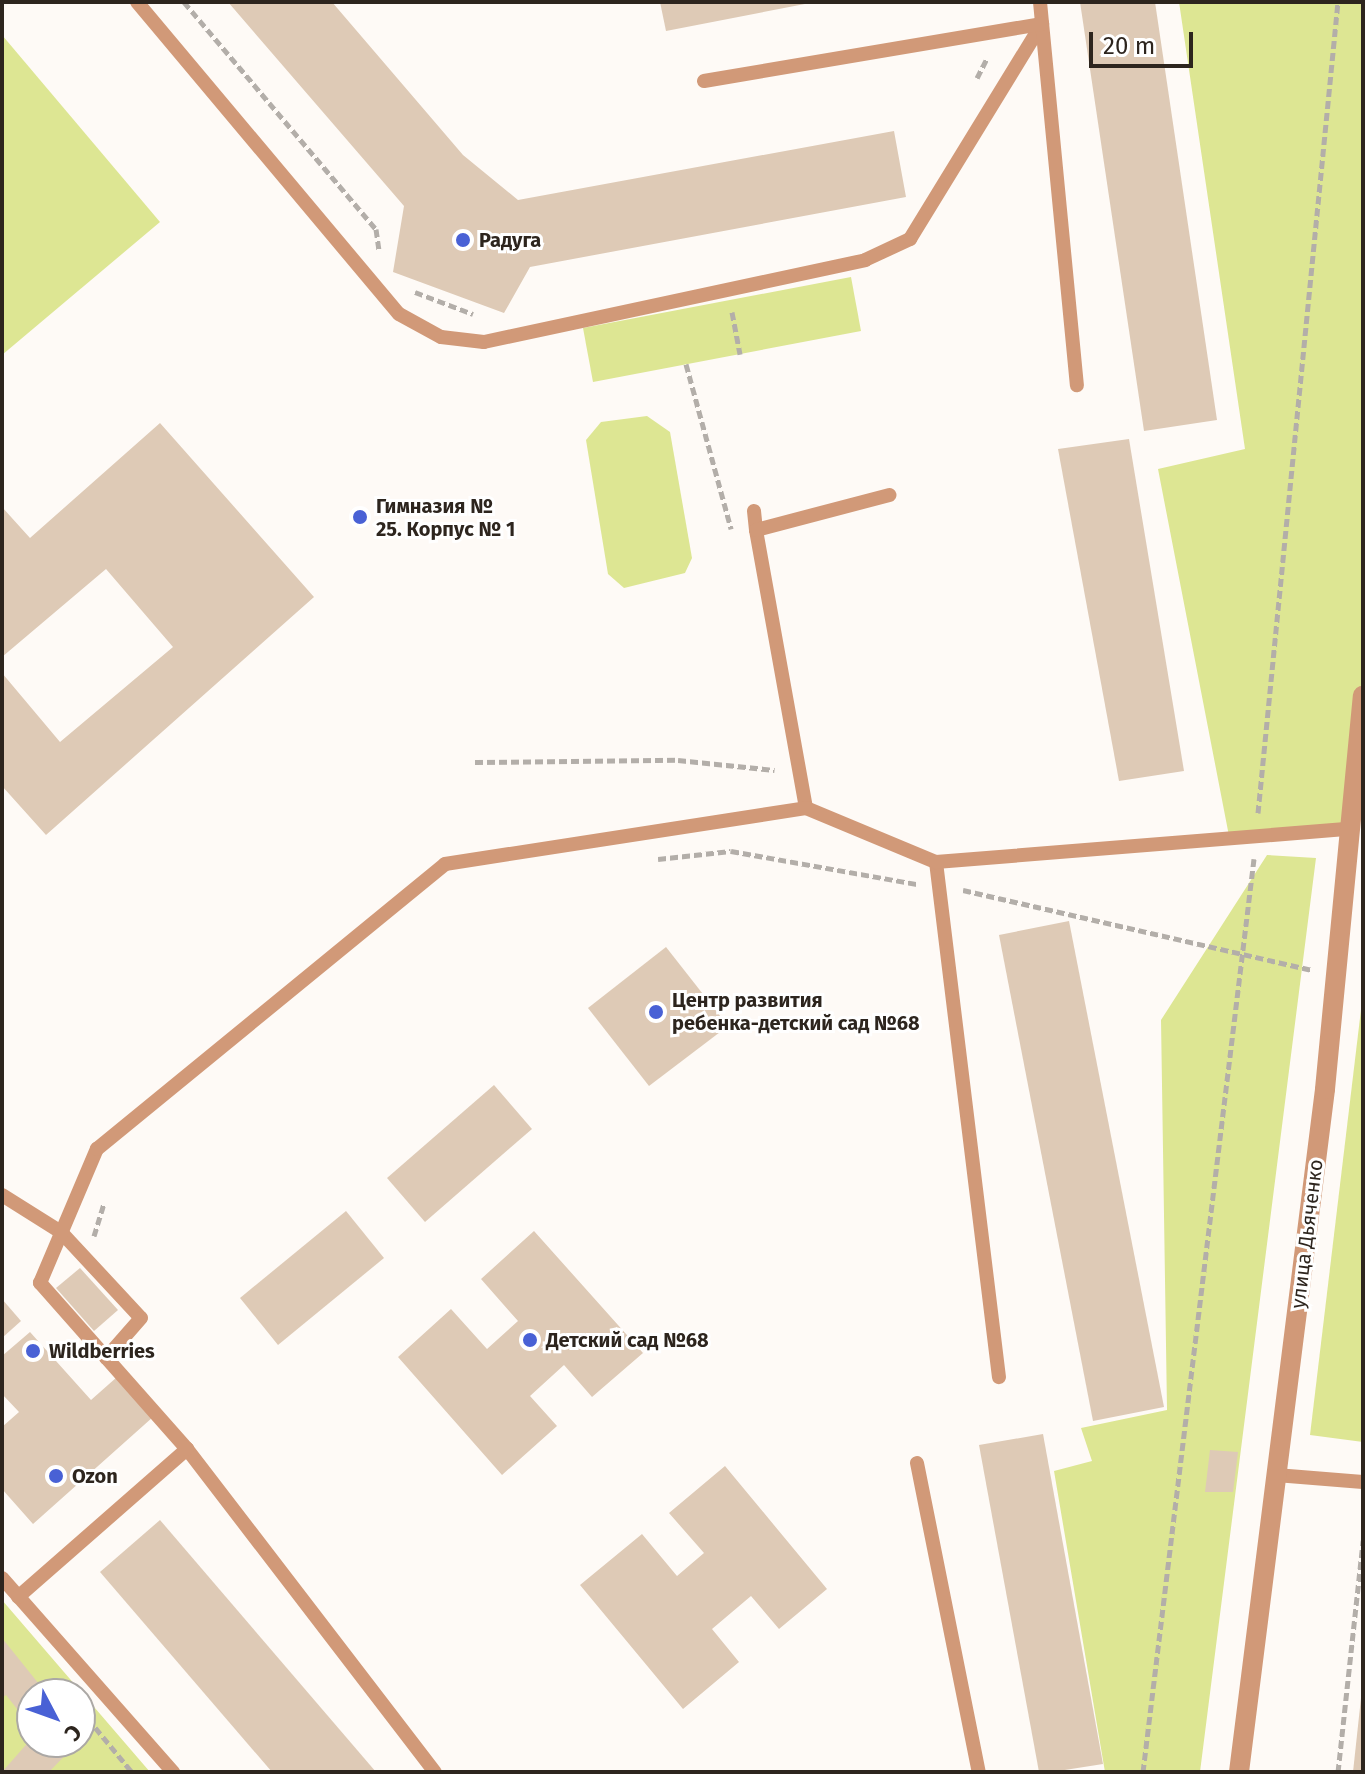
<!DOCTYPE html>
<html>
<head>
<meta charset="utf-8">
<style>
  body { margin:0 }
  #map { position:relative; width:1365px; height:1774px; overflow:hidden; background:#fefaf6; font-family:"Fira Sans",sans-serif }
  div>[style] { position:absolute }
  .green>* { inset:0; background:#dde693 }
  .building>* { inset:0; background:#decab6 }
  .path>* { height:5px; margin-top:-2.5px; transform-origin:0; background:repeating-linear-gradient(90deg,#b3aea9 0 8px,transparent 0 12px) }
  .service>* { height:14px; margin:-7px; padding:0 7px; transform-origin:7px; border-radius:7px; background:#d19978 }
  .minor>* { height:20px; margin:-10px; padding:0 10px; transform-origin:10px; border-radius:10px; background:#d19978 }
  .dots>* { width:22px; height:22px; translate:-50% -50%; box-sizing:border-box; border:4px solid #fff; border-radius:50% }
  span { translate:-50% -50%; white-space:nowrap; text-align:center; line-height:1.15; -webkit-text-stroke:6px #fff; paint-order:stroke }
  .poi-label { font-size:20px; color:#2d251e; font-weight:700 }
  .left { translate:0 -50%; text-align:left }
  .street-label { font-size:20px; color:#2d251e }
  .frame { position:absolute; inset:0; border:4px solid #2d251e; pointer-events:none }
  .north { position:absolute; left:16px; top:1678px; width:80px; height:80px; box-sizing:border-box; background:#fff; border:2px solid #aba8a5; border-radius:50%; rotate:131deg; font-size:22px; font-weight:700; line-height:32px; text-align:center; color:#2d251e }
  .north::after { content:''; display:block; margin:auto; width:28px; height:36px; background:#4961d5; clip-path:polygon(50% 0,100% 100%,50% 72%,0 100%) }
  .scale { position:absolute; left:1089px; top:32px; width:104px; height:36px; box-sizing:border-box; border:4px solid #2d251e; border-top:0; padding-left:10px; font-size:24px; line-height:28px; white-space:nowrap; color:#2d251e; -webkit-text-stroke:6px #fff; paint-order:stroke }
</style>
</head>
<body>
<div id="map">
  <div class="green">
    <div style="clip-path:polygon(1179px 2px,1363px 2px,1363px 697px,1349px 829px,1229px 836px,1158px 469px,1245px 449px)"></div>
    <div style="clip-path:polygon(2px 35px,160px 222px,2px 355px)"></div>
    <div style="clip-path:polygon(851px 277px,861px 331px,593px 382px,583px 328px)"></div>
    <div style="clip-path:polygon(647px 416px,670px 432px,692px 558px,685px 573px,624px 588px,608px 574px,586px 440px,601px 422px)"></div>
    <div style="clip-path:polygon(1267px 855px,1316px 858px,1200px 1772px,1105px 1772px,1054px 1471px,1092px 1461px,1081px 1428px,1167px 1410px,1161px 1020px)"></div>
    <div style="clip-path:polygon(1363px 993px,1363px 1442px,1310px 1435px)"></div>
    <div style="clip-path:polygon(evenodd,2px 1600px,150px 1772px,2px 1772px,2px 1600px,32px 1694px,80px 1694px,80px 1742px,32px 1742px,32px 1694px)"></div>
  </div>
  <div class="building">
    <div style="clip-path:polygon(228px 2px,332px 2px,463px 155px,518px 200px,894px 131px,906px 197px,530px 267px,504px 313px,393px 272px,404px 206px)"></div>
    <div style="clip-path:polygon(660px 2px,810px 2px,810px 3px,666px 31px)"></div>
    <div style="clip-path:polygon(1080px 2px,1155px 2px,1217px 420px,1144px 431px)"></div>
    <div style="clip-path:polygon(160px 423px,314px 597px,46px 835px,2px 786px,2px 673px,60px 742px,173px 647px,106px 569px,2px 657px,2px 507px,30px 538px)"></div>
    <div style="clip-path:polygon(1129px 439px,1184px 771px,1119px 781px,1058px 449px)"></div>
    <div style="clip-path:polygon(1069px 921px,1164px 1407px,1093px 1421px,999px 935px)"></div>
    <div style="clip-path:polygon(666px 947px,728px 1026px,649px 1086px,588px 1008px)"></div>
    <div style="clip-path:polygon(494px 1085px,532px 1129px,425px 1222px,387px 1178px)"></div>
    <div style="clip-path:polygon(346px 1211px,384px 1258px,278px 1345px,240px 1298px)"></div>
    <div style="clip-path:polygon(534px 1231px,643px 1353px,592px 1397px,564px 1365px,530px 1396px,557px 1426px,502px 1475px,398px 1357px,451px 1309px,487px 1349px,518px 1321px,481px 1279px)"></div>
    <div style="clip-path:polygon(80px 1268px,118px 1310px,94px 1331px,56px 1288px)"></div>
    <div style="clip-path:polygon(2px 1299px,21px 1321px,2px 1338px)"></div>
    <div style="clip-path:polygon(30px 1332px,91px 1400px,117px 1377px,153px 1417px,33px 1524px,2px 1489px,2px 1427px,19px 1412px,2px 1394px,2px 1356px)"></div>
    <div style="clip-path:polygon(1043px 1434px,1103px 1764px,1052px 1772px,1039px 1772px,979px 1445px)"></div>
    <div style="clip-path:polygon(1210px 1450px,1238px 1452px,1233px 1492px,1205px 1492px)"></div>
    <div style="clip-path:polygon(725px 1466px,827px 1589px,779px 1629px,751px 1596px,712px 1629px,739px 1662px,683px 1709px,580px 1585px,642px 1534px,677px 1576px,704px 1553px,669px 1513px)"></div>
    <div style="clip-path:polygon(160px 1520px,376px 1772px,272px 1772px,100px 1572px)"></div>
    <div style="clip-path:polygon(2px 1638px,47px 1694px,32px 1694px,32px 1728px,6px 1695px,2px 1698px)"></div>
    <div style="clip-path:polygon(1361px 1698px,1363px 1772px,1353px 1772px)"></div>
    <div style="clip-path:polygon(32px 1738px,32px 1742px,78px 1742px,49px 1772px,2px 1772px)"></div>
  </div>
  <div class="path">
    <div style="left:184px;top:2px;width:297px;rotate:49.8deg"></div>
    <div style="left:376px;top:229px;width:21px;rotate:82deg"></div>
    <div style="left:977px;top:78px;width:22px;rotate:-63deg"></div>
    <div style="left:415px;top:292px;width:62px;rotate:20.8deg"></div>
    <div style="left:732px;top:312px;width:43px;rotate:79.2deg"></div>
    <div style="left:686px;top:364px;width:171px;rotate:74.7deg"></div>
    <div style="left:475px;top:762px;width:203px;rotate:-0.6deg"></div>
    <div style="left:678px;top:760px;width:97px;rotate:5.9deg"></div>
    <div style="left:1258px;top:813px;width:815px;rotate:-84.37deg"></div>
    <div style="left:658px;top:859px;width:73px;rotate:-6.3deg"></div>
    <div style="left:731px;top:851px;width:189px;rotate:10.1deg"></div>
    <div style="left:963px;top:890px;width:357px;rotate:12.9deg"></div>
    <div style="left:94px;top:1236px;width:34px;rotate:-73deg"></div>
    <div style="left:80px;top:1709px;width:82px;rotate:50.5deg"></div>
    <div style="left:1143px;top:1772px;width:920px;rotate:-83.07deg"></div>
    <div style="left:1338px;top:1772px;width:233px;rotate:-83.8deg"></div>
  </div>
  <div class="service">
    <div style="left:137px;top:2px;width:407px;rotate:50deg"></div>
    <div style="left:399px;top:314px;width:48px;rotate:28.7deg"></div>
    <div style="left:441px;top:337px;width:43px;rotate:6.6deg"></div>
    <div style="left:484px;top:342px;width:390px;rotate:-12.1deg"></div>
    <div style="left:865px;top:260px;width:50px;rotate:-25deg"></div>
    <div style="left:910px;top:239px;width:252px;rotate:-58.5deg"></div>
    <div style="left:1040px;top:2px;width:385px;rotate:84.5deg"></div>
    <div style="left:704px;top:81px;width:343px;rotate:-9.6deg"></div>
    <div style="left:754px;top:511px;width:19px;rotate:84deg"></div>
    <div style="left:806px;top:808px;width:282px;rotate:-100.2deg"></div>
    <div style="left:756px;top:530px;width:138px;rotate:-14.7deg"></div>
    <div style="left:936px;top:862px;width:519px;rotate:83.03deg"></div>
    <div style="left:2px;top:1195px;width:70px;rotate:32.1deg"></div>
    <div style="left:61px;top:1232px;width:117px;rotate:47.1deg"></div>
    <div style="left:141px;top:1318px;width:53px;rotate:131.2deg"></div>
    <div style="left:187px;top:1449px;width:407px;rotate:52.5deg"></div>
    <div style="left:917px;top:1463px;width:315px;rotate:78.7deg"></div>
    <div style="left:1276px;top:1475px;width:87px;rotate:4.6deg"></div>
    <div style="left:2px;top:1578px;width:259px;rotate:48.6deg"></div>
    <div style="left:18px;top:1597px;width:225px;rotate:-41.2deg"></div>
    <div style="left:187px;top:1449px;width:222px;rotate:-131.5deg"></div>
    <div style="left:40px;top:1283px;width:146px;rotate:-67deg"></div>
    <div style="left:97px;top:1149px;width:450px;rotate:-39.3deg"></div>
    <div style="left:445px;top:864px;width:365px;rotate:-8.8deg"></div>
    <div style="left:806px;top:808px;width:141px;rotate:22.6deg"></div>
    <div style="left:936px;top:862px;width:414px;rotate:-4.6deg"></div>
  </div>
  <div class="minor">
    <div style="left:1239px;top:1772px;width:688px;rotate:-82.82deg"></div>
    <div style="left:1325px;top:1089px;width:395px;rotate:-84.5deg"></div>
  </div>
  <div class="dots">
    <div style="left:463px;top:240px;background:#4961d5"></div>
    <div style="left:360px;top:517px;background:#4961d5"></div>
    <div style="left:656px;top:1012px;background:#4961d5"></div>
    <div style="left:530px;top:1340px;background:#4961d5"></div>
    <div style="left:33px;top:1351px;background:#4961d5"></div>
    <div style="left:56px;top:1476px;background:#4961d5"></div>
  </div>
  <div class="poi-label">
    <span class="left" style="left:479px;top:240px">Радуга</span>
    <span class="left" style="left:376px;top:518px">Гимназия №<br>25. Корпус № 1</span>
    <span class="left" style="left:672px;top:1012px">Центр развития<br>ребенка-детский сад №68</span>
    <span class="left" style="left:546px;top:1340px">Детский сад №68</span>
    <span class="left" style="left:49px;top:1351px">Wildberries</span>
    <span class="left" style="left:72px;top:1476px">Ozon</span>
  </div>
  <div class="street-label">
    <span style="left:1307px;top:1234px;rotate:-83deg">улица Дьяченко</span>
  </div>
  <div class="frame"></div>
  <div class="north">С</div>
  <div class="scale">20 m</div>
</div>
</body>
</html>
